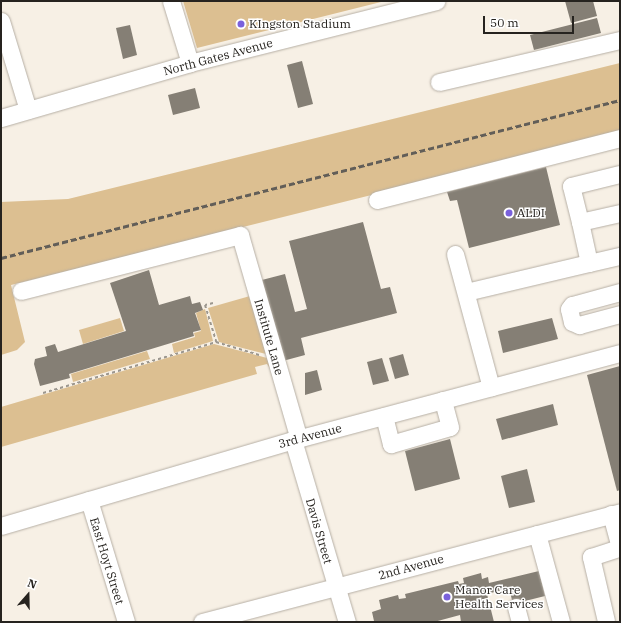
<!DOCTYPE html>
<html>
<head>
<meta charset="utf-8">
<style>
  body { margin:0 }
  #map { position:relative; width:621px; height:623px; overflow:hidden; background:#f7f0e5; font-family:"IBM Plex Serif",serif }
  div>[style] { position:absolute }
  .green>* { inset:0; background:#dcbf91 }
  .building>* { inset:0; background:#857f75 }
  .path>* { height:2px; margin-top:-1px; transform-origin:0; background:repeating-linear-gradient(90deg,#9c978f 0 3px,transparent 0 6px) }
  .roads { filter:drop-shadow(0 0 1px #b6afa5) drop-shadow(0 0 1px #b6afa5) }
  .minor>* { height:17px; margin:-8.5px; padding:0 8.5px; transform-origin:8.5px; border-radius:8.5px; background:#fff }
  .rail>* { height:3px; margin-top:-1.5px; transform-origin:0; background:repeating-linear-gradient(90deg,#625e58 0 6px,transparent 0 9px) }
  .dots>* { width:11px; height:11px; translate:-50% -50%; box-sizing:border-box; border:2px solid #fff; border-radius:50% }
  span { translate:-50% -50%; white-space:nowrap; text-align:center; line-height:1.15; -webkit-text-stroke:3px #fff; paint-order:stroke }
  .poi-label { font-size:12px; color:#26231f }
  .left { translate:0 -50%; text-align:left }
  .street-label { font-size:12px; color:#26231f }
  .frame { position:absolute; inset:0; border:2px solid #26231f; pointer-events:none }
  .north { position:absolute; left:8px; top:575px; width:40px; height:40px; -webkit-text-stroke:3px #fff; paint-order:stroke; rotate:20deg; font-size:11px; font-weight:700; line-height:16px; text-align:center; color:#26231f }
  .north::after { content:''; display:block; margin:auto; width:14px; height:18px; background:#26231f; clip-path:polygon(50% 0,100% 100%,50% 72%,0 100%) }
  .scale { position:absolute; left:483px; top:16px; width:91px; height:18px; box-sizing:border-box; border:2px solid #26231f; border-top:0; padding-left:5px; font-size:12px; line-height:14px; white-space:nowrap; color:#26231f; -webkit-text-stroke:3px #fff; paint-order:stroke }
</style>
</head>
<body>
<div id="map">
  <div class="green">
    <div style="clip-path:polygon(183px 1px,385px 1px,197px 48px)"></div>
    <div style="clip-path:polygon(620px 63px,620px 133px,11px 285px,25px 342px,17px 350px,1px 355px,1px 202px,68px 199px)"></div>
    <div style="clip-path:polygon(250px 296px,266px 354px,219px 342px,208px 308px)"></div>
    <div style="clip-path:polygon(205px 309px,213px 341px,174px 353px,172px 344px,195px 337px,194px 333px,201px 331px,196px 313px)"></div>
    <div style="clip-path:polygon(120px 318px,124px 331px,83px 344px,79px 330px)"></div>
    <div style="clip-path:polygon(214px 344px,267px 358px,271px 370px,267px 364px,255px 367px,257px 374px,1px 447px,1px 407px)"></div>
    <div style="clip-path:polygon(147px 351px,150px 359px,73px 382px,71px 374px)"></div>
  </div>
  <div class="building">
    <div style="clip-path:polygon(565px 1px,593px 1px,597px 16px,571px 23px)"></div>
    <div style="clip-path:polygon(597px 18px,601px 33px,534px 50px,530px 35px)"></div>
    <div style="clip-path:polygon(130px 25px,137px 55px,123px 59px,116px 28px)"></div>
    <div style="clip-path:polygon(302px 61px,313px 104px,298px 108px,287px 65px)"></div>
    <div style="clip-path:polygon(195px 88px,200px 108px,173px 115px,168px 95px)"></div>
    <div style="clip-path:polygon(546px 167px,560px 225px,469px 248px,457px 200px,450px 201px,447px 192px)"></div>
    <div style="clip-path:polygon(363px 222px,381px 289px,390px 287px,397px 313px,301px 338px,305px 355px,279px 362px,258px 281px,285px 274px,295px 312px,307px 309px,289px 241px)"></div>
    <div style="clip-path:polygon(149px 270px,159px 305px,190px 296px,192px 304px,200px 302px,203px 310px,195px 313px,201px 330px,193px 332px,194px 336px,69px 374px,70px 378px,40px 386px,34px 364px,35px 359px,47px 356px,45px 347px,55px 344px,58px 352px,126px 331px,110px 283px)"></div>
    <div style="clip-path:polygon(552px 318px,558px 339px,503px 353px,498px 331px)"></div>
    <div style="clip-path:polygon(403px 354px,409px 375px,395px 379px,389px 358px)"></div>
    <div style="clip-path:polygon(382px 358px,389px 381px,373px 385px,367px 362px)"></div>
    <div style="clip-path:polygon(620px 366px,620px 490px,617px 491px,587px 375px)"></div>
    <div style="clip-path:polygon(317px 370px,322px 390px,305px 395px,305px 373px)"></div>
    <div style="clip-path:polygon(553px 404px,558px 425px,502px 440px,496px 419px)"></div>
    <div style="clip-path:polygon(450px 439px,460px 479px,415px 491px,405px 451px)"></div>
    <div style="clip-path:polygon(527px 469px,535px 502px,509px 508px,501px 476px)"></div>
    <div style="clip-path:polygon(539px 571px,545px 596px,513px 604px,509px 588px,487px 594px,494px 622px,461px 622px,460px 615px,434px 622px,374px 621px,372px 612px,381px 609px,379px 600px,398px 595px,399px 599px,406px 598px,405px 594px,458px 581px,459px 584px,464px 583px,463px 578px,481px 573px,482px 579px,488px 577px,489px 583px)"></div>
  </div>
  <div class="path">
    <div style="left:213px;top:303px;width:8px;rotate:166deg"></div>
    <div style="left:205px;top:305px;width:39px;rotate:73deg"></div>
    <div style="left:216px;top:342px;width:45px;rotate:16.8deg"></div>
    <div style="left:43px;top:393px;width:180px;rotate:-16.4deg"></div>
  </div>
  <div class="roads">
    <div class="minor">
      <div style="left:171px;top:1px;width:65px;rotate:73deg"></div>
      <div style="left:1px;top:21px;width:93px;rotate:73.1deg"></div>
      <div style="left:439px;top:82px;width:186px;rotate:-13.1deg"></div>
      <div style="left:1px;top:118px;width:197px;rotate:-16.2deg"></div>
      <div style="left:190px;top:63px;width:254px;rotate:-14.1deg"></div>
      <div style="left:377px;top:200px;width:251px;rotate:-14.3deg"></div>
      <div style="left:580px;top:222px;width:37px;rotate:-104deg"></div>
      <div style="left:571px;top:186px;width:50px;rotate:-13.8deg"></div>
      <div style="left:455px;top:254px;width:138px;rotate:74.9deg"></div>
      <div style="left:589px;top:263px;width:32px;rotate:-13deg"></div>
      <div style="left:21px;top:291px;width:226px;rotate:-14.3deg"></div>
      <div style="left:240px;top:235px;width:212px;rotate:73.9deg"></div>
      <div style="left:466px;top:292px;width:126px;rotate:-13.3deg"></div>
      <div style="left:589px;top:263px;width:42px;rotate:-102.4deg"></div>
      <div style="left:580px;top:222px;width:41px;rotate:-12.7deg"></div>
      <div style="left:620px;top:292px;width:50px;rotate:164.8deg"></div>
      <div style="left:572px;top:305px;width:5px;rotate:127deg"></div>
      <div style="left:569px;top:309px;width:13px;rotate:77deg"></div>
      <div style="left:572px;top:322px;width:8px;rotate:23deg"></div>
      <div style="left:579px;top:325px;width:42px;rotate:-15deg"></div>
      <div style="left:384px;top:416px;width:29px;rotate:76deg"></div>
      <div style="left:391px;top:444px;width:61px;rotate:-16.1deg"></div>
      <div style="left:450px;top:427px;width:28px;rotate:-105deg"></div>
      <div style="left:293px;top:440px;width:190px;rotate:73.5deg"></div>
      <div style="left:89px;top:500px;width:127px;rotate:73.1deg"></div>
      <div style="left:611px;top:514px;width:35px;rotate:75deg"></div>
      <div style="left:1px;top:526px;width:304px;rotate:-16.4deg"></div>
      <div style="left:293px;top:440px;width:338px;rotate:-14.9deg"></div>
      <div style="left:537px;top:534px;width:91px;rotate:74.7deg"></div>
      <div style="left:516px;top:607px;width:16px;rotate:75deg"></div>
      <div style="left:606px;top:621px;width:66px;rotate:-103.2deg"></div>
      <div style="left:591px;top:557px;width:29px;rotate:-18deg"></div>
      <div style="left:202px;top:622px;width:432px;rotate:-14.7deg"></div>
    </div>
  </div>
  <div class="rail">
    <div style="left:1px;top:258px;width:639px;rotate:-14.32deg"></div>
  </div>
  <div class="dots">
    <div style="left:241px;top:24px;background:#7a61dc"></div>
    <div style="left:509px;top:213px;background:#7a61dc"></div>
    <div style="left:447px;top:597px;background:#7a61dc"></div>
  </div>
  <div class="poi-label">
    <span class="left" style="left:249px;top:24px">KIngston Stadium</span>
    <span class="left" style="left:517px;top:213px">ALDI</span>
    <span class="left" style="left:455px;top:597px">Manor Care<br>Health Services</span>
  </div>
  <div class="street-label">
    <span style="left:218px;top:57px;rotate:-15deg">North Gates Avenue</span>
    <span style="left:269px;top:337px;rotate:74deg">Institute Lane</span>
    <span style="left:310px;top:436px;rotate:-15deg">3rd Avenue</span>
    <span style="left:319px;top:531px;rotate:74deg">Davis Street</span>
    <span style="left:107px;top:561px;rotate:73deg">East Hoyt Street</span>
    <span style="left:411px;top:567px;rotate:-15deg">2nd Avenue</span>
  </div>
  <div class="frame"></div>
  <div class="north">N</div>
  <div class="scale">50 m</div>
</div>
</body>
</html>
